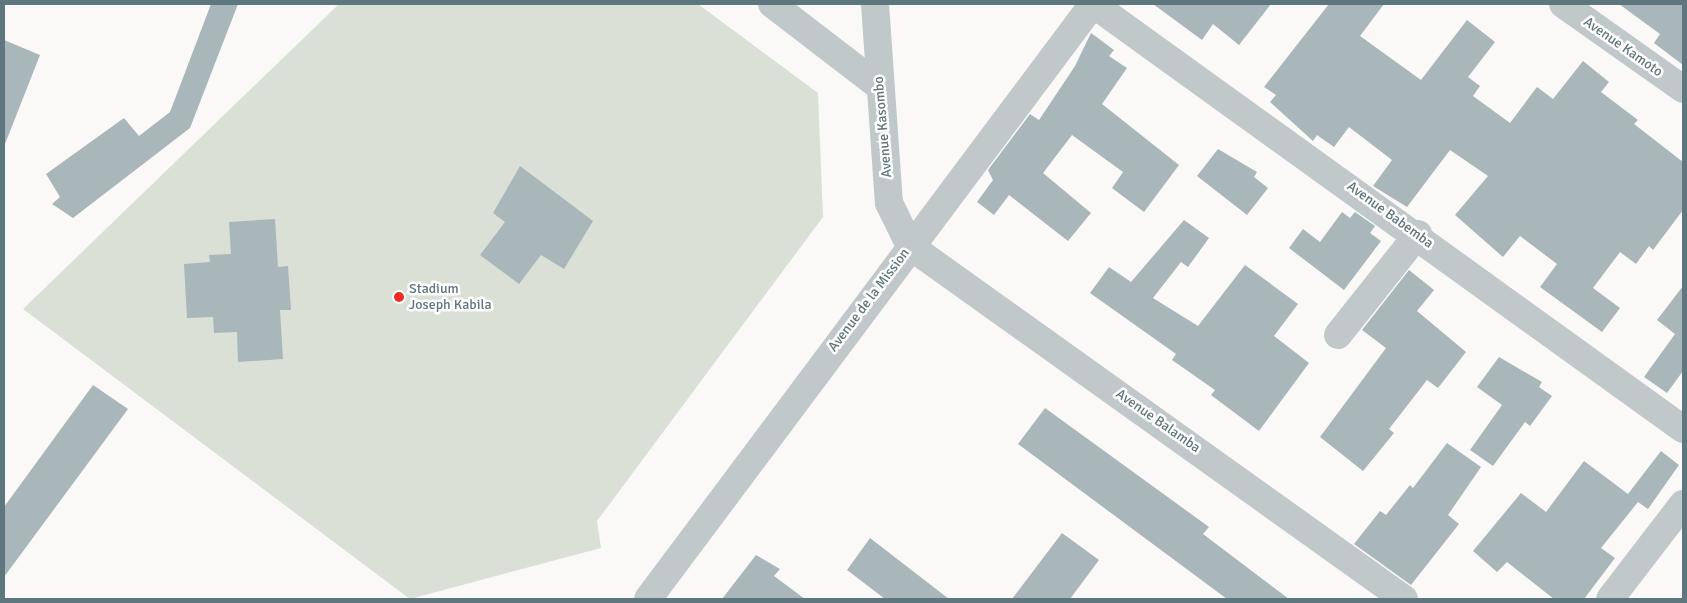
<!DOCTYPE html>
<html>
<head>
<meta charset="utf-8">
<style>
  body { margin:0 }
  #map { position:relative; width:1687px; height:603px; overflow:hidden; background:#faf9f8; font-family:Signika,sans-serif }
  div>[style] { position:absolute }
  .green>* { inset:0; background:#dbe0d6 }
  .building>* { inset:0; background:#a9b6ba }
  .minor>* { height:28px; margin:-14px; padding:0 14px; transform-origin:14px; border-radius:14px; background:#c0c8ca }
  .tertiary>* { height:28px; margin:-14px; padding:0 14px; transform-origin:14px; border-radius:14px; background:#c0c8ca }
  .dots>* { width:14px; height:14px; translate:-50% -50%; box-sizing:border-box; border:2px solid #fff; border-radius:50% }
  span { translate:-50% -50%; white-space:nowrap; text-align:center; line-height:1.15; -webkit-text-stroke:5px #fff; paint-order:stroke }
  .street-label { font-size:14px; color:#5e767e }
  .poi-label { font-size:14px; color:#5e767e }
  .left { translate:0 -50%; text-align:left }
  .frame { position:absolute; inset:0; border:5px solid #5e767e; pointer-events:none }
</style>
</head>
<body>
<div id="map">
  <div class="green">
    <div style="clip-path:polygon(339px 4px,698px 4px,818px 93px,823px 217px,597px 521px,601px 548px,410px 599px,23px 309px)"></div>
  </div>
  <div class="building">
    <div style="clip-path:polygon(211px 4px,238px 4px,190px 128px,73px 218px,52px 204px,60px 197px,46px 174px,124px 118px,139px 136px,170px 112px)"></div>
    <div style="clip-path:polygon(1153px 4px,1271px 4px,1239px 45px,1213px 24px,1202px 40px)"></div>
    <div style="clip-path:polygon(1329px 4px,1384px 4px,1360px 36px,1421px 80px,1467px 20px,1495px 42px,1468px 77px,1480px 86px,1473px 96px,1510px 123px,1537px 87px,1553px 99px,1583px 61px,1609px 82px,1601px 92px,1638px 120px,1634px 124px,1683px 162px,1683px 210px,1653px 250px,1649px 246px,1636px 264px,1620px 252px,1593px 288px,1620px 308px,1602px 332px,1540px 287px,1557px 264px,1520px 236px,1503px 257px,1455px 215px,1488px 176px,1450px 150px,1407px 207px,1373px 186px,1392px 160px,1349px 127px,1334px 147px,1317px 135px,1313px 141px,1270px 102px,1276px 95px,1264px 87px)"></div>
    <div style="clip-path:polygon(1619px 4px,1683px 4px,1683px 65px,1654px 43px,1660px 34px)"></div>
    <div style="clip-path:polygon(1091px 33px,1114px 50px,1109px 56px,1127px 68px,1102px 104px,1179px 165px,1144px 212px,1112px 188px,1123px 172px,1072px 135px,1043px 173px,1091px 213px,1068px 241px,1009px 195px,994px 215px,977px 202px,993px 180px,988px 170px,1030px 114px,1039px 120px,1075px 66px)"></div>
    <div style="clip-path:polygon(4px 40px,40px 55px,5px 144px,4px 144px)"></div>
    <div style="clip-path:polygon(1218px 149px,1257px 172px,1254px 177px,1268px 188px,1247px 215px,1197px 176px)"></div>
    <div style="clip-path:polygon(520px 166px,593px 221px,564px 269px,541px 255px,519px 284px,480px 255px,505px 222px,493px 213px)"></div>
    <div style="clip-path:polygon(1342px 212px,1350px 218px,1355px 212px,1375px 226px,1370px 233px,1381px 241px,1344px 290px,1289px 248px,1303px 229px,1320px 242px)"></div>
    <div style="clip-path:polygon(275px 219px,278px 267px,288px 266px,291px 310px,280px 310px,283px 359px,238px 362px,237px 332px,214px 333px,213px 317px,187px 318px,184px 264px,210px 262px,209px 255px,231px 254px,229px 222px)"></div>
    <div style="clip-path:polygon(1184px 220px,1209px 238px,1188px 267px,1181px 262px,1153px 298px,1198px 326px,1245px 265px,1298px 304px,1274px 336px,1309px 363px,1259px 431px,1211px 395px,1215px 390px,1172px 360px,1176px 354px,1090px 293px,1109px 267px,1131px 282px)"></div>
    <div style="clip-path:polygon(1409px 270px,1434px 290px,1417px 311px,1466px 352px,1438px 388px,1427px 380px,1389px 429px,1394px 433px,1363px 471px,1320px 437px,1386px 348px,1362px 330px)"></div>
    <div style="clip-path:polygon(1683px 286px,1683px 371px,1667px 393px,1644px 377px,1675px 334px,1657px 320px)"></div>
    <div style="clip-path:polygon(1499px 357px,1542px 382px,1539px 387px,1552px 396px,1530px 426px,1525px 422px,1493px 466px,1470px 450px,1502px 405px,1477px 387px)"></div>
    <div style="clip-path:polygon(93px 385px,128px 409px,4px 577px,4px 507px)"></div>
    <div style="clip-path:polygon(1045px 408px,1209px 527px,1203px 534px,1289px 599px,1227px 599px,1018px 444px)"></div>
    <div style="clip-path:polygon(1447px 443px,1481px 467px,1448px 515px,1459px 524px,1411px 585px,1354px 544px,1380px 511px,1386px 515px,1410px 485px,1413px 488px)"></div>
    <div style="clip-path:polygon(1661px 451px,1679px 465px,1648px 509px,1638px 502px,1601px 548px,1615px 558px,1584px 599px,1554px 599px,1507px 562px,1497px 572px,1473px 551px,1521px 493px,1546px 512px,1584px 461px,1628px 494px)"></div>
    <div style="clip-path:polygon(1062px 533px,1099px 560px,1070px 599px,1012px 599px)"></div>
    <div style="clip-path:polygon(870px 538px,949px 599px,885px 599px,847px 570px)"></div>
    <div style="clip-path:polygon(756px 555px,780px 569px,774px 576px,805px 599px,722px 599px)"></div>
  </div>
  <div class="minor">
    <div style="left:772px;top:4px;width:135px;rotate:37.5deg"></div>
    <div style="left:875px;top:4px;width:199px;rotate:86deg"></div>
    <div style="left:889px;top:203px;width:48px;rotate:64deg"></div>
    <div style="left:910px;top:246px;width:607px;rotate:35.55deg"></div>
    <div style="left:1093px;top:4px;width:727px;rotate:35.77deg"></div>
    <div style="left:1563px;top:4px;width:147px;rotate:35.3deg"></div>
    <div style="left:1338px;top:335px;width:129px;rotate:-51.6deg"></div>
    <div style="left:1610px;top:599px;width:120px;rotate:-52.5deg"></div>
  </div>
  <div class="tertiary">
    <div style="left:648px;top:599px;width:743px;rotate:-53.21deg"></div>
  </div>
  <div class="dots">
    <div style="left:399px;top:297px;background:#ee2c23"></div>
  </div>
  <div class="street-label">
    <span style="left:1623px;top:47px;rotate:35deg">Avenue Kamoto</span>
    <span style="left:883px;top:127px;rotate:-95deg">Avenue Kasombo</span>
    <span style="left:1390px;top:215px;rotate:36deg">Avenue Babemba</span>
    <span style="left:869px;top:300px;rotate:-53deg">Avenue de la Mission</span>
    <span style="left:1158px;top:421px;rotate:35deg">Avenue Balamba</span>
  </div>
  <div class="poi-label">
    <span class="left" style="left:409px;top:297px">Stadium<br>Joseph Kabila</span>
  </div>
  <div class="frame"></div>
</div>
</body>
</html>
